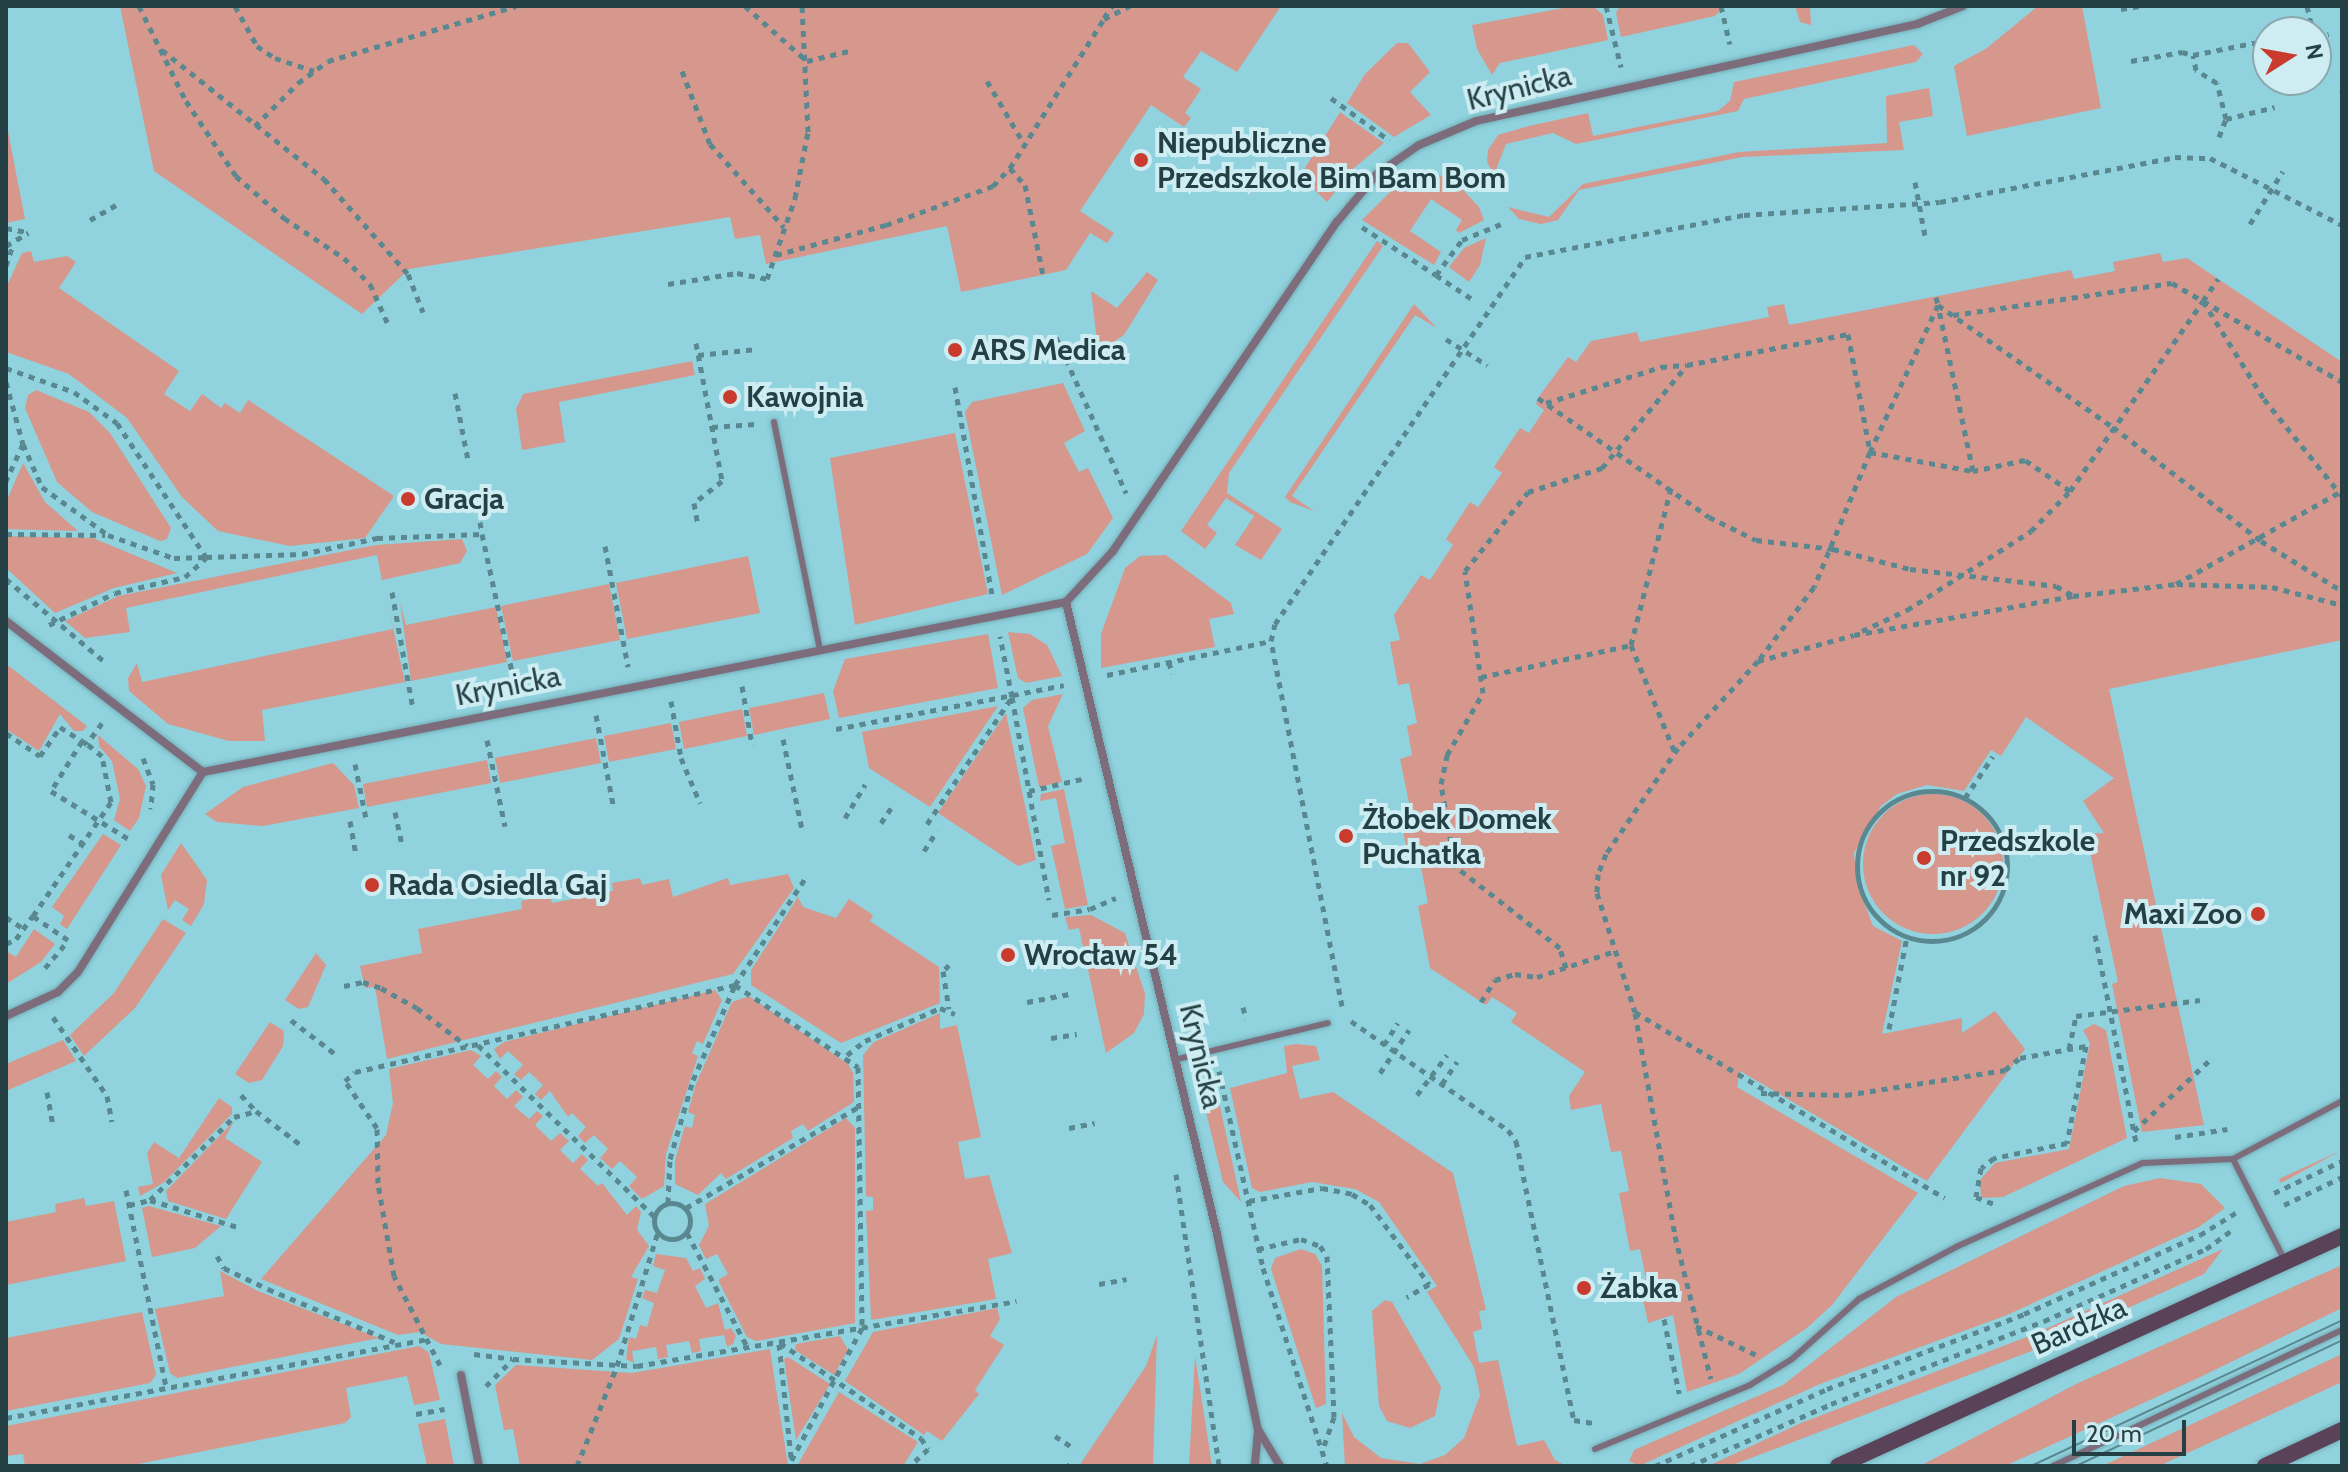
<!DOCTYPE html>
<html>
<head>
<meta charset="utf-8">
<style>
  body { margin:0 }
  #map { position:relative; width:2348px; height:1472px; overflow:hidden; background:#90d3de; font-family:Cabin,sans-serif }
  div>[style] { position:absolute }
  .green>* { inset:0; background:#d6978c }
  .round { border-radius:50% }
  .path>* { height:5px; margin-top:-2.5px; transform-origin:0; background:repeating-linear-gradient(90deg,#5a8890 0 6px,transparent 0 12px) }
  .path>.ring { margin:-2.5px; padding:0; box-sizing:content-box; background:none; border:5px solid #5a8890; border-radius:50% }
  .roads { filter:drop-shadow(0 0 2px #76b0b9) drop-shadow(0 0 2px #76b0b9) }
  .lane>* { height:6px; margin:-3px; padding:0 3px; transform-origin:3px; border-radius:3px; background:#7d6d7c }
  .street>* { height:8px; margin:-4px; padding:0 4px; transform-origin:4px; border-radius:4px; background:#7d6d7c }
  .secondary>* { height:16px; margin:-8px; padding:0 8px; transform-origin:8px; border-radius:8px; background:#5a4358 }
  .tram>* { height:2px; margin:-1px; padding:0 1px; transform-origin:1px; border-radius:1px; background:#5a8991 }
  .dots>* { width:22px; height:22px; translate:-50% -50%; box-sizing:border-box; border:4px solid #cdedf3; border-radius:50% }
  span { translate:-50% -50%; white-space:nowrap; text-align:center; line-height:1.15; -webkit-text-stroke:8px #cdedf3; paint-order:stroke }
  .street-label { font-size:30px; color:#254045 }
  .poi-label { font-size:30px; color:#254045; font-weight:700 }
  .left { translate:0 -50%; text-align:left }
  .right { translate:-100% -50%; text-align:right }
  .frame { position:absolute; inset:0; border:8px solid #254045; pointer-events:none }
  .north { position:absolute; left:2252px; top:16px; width:80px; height:80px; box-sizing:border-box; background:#cdedf3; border:2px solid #8aa8ad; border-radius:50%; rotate:79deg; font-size:22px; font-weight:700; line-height:32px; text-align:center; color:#254045 }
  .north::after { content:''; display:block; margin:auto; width:28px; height:36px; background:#c83b2d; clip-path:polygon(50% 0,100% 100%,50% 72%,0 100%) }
  .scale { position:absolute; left:2072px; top:1420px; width:114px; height:36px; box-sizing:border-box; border:4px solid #254045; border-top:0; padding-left:10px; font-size:24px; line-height:28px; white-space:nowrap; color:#254045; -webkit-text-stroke:6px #cdedf3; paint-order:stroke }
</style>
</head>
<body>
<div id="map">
  <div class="green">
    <div style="clip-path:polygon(120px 6px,1281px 6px,1237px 72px,1201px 51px,1183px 77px,1201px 89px,1185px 113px,1191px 118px,1184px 127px,1151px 105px,1080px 211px,1114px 233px,1107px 243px,1090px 233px,1066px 270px,961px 292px,947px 226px,766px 264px,760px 235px,735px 239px,730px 217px,409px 269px,362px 314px,154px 171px)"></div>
    <div style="clip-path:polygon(1574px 6px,1593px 6px,1603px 15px,1608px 40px,1500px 63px,1492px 75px,1477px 49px,1472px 25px)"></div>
    <div style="clip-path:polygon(1620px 6px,1718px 6px,1720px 11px,1715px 16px,1621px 37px,1616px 13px)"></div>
    <div style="clip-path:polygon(1795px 6px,1810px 6px,1811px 25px,1800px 22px)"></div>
    <div style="clip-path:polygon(2038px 6px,2082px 6px,2101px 108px,1967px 136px,1954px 66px,1987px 48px)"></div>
    <div style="clip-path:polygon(1397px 43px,1408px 43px,1430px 72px,1410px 92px,1431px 115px,1394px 137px,1347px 103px,1365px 74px)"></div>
    <div style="clip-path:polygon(1914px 45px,1923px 54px,1916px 62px,1744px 99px,1738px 111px,1576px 144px,1553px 133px,1506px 144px,1494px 175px,1487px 162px,1488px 150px,1498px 135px,1529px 126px,1588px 113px,1593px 136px,1718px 111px,1730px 101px,1734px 82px)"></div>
    <div style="clip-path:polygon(1929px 88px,1933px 116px,1899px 122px,1904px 150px,1742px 157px,1579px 190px,1558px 220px,1541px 224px,1519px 219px,1508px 207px,1549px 217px,1583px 184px,1739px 152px,1887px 143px,1886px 96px)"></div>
    <div style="clip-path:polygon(1340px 112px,1384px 143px,1354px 168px,1327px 202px,1300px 176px)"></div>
    <div style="clip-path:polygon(6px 121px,25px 219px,6px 223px)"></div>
    <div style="clip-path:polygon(1408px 174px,1450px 176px,1479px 207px,1484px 220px,1459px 233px,1456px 230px,1462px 220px,1431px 199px,1410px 231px,1441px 252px,1434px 265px,1362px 220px)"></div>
    <div style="clip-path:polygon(1486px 238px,1480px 265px,1469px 282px,1449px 267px,1464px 248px)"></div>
    <div style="clip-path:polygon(1377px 241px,1383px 246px,1229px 473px,1227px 493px,1282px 529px,1261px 560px,1235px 545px,1254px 516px,1226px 498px,1207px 525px,1217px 533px,1205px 549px,1181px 531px)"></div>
    <div style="clip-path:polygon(31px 251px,34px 262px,67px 256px,76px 262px,59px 288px,179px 371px,164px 394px,190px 411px,202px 394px,221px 408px,225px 403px,240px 413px,248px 400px,394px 496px,365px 538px,290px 546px,218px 531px,182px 497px,127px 418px,69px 374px,6px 352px,6px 288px,22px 253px)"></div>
    <div style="clip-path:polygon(2160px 253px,2163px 262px,2187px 258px,2342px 362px,2342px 640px,2109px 689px,2204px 1125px,2142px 1132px,2112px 984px,2118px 982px,2086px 834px,2104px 833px,2083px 801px,2114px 778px,2026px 717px,2001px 756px,1991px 750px,1964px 791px,1927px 785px,1897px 794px,1881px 806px,1854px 853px,1857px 884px,1873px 926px,1902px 941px,1882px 1034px,1962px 1018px,1962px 1033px,1995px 1011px,2025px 1049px,1927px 1181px,1740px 1071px,1737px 1087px,1918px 1193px,1832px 1305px,1807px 1328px,1739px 1374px,1687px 1392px,1673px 1315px,1648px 1323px,1639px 1281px,1646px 1279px,1640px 1249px,1630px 1251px,1619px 1193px,1629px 1191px,1621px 1151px,1611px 1152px,1601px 1104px,1571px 1110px,1569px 1096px,1585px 1072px,1511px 1022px,1517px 1013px,1492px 997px,1486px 1005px,1430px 968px,1418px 906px,1428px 903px,1420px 862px,1410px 863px,1400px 819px,1412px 817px,1400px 759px,1412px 755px,1407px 726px,1417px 723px,1409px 683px,1398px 685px,1390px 642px,1400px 640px,1394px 615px,1421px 575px,1430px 580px,1453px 545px,1446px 539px,1470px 502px,1478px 507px,1502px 473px,1494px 467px,1520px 428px,1529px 433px,1544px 410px,1536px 404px,1538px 398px,1568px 357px,1576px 362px,1591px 341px,1637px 332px,1640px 342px,1769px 317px,1767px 307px,1784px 304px,1789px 325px,2071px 270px,2074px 279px,2115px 271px,2113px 262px)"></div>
    <div style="clip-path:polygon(1147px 272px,1158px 280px,1124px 335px,1112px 343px,1097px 341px,1091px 291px,1117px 308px)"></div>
    <div style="clip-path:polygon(1414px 304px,1437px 328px,1415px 315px,1292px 496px,1314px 511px,1290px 502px,1285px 497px)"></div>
    <div style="clip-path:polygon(692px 361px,695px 375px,559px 402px,565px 442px,522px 450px,516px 409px,523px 394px)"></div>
    <div style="clip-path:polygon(1063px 383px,1085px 431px,1064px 443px,1079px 472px,1088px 468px,1113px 518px,1087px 554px,1002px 595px,965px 412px,972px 402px)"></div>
    <div style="clip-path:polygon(36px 390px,89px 412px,110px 433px,171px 528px,167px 539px,160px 541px,92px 512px,57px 482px,25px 408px,28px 395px)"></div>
    <div style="clip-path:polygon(955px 433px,988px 594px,855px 625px,830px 458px)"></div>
    <div style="clip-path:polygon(23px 463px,45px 502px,78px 531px,6px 529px,6px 502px)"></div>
    <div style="clip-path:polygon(6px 536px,93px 538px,177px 573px,114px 588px,55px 613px,6px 568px)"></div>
    <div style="clip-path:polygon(462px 539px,467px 551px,460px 563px,382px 580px,377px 555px,126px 608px,130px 632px,85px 638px,65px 621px,118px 596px,376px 545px)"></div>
    <div style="clip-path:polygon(1166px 555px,1231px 603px,1234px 614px,1209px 619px,1215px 647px,1101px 668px,1101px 634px,1125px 568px,1140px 556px)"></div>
    <div style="clip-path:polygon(748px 556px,760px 613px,627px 639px,616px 583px)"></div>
    <div style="clip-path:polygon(609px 584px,620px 640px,513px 661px,501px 606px)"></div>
    <div style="clip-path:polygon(400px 602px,406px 625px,496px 607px,507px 662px,411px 681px)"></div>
    <div style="clip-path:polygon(388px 605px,405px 682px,262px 710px,265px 741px,229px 741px,168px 724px,129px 691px,128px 678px,137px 663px,142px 682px,393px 629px)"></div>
    <div style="clip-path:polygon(1008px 632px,1030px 634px,1047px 645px,1062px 676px,1026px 683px,1018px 678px)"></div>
    <div style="clip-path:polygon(988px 634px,998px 688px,839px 718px,833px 691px,845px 659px)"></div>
    <div style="clip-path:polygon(6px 664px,87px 726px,83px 731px,74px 731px,60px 714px,39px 751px,6px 729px)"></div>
    <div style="clip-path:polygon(824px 693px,830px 719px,754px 735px,749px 708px)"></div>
    <div style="clip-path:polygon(1063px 694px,1048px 726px,1062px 782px,1039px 787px,1023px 708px,1032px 700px)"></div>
    <div style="clip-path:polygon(998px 706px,930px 807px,869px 768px,862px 732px)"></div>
    <div style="clip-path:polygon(742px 709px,747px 736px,684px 749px,679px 722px)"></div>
    <div style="clip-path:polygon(1006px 713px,1036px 860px,1018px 866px,938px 813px)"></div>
    <div style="clip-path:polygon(671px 723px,676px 749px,609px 762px,604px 736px)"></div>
    <div style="clip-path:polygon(98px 735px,138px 769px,146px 786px,139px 818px,130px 831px,114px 820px,120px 799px,112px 761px,99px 746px)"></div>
    <div style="clip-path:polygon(596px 738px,601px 763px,500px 783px,495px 758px)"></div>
    <div style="clip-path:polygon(487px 760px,491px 783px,367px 807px,363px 784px)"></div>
    <div style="clip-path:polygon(333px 763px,354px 785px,359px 808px,263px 826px,217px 822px,205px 814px,243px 787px)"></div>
    <div style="clip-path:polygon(1064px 789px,1088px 905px,1065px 909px,1051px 846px,1065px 843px,1056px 798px,1040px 801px,1041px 794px)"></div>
    <div class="round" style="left:1863px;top:794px;width:140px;height:140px"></div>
    <div style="clip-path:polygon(103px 834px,121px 845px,67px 929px,60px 924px,64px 916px,52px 907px)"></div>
    <div style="clip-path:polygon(181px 843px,207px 880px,204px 904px,191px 926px,182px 920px,189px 909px,175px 900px,168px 910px,161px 875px)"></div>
    <div style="clip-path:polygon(788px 874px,794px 888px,733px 974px,387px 1059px,375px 987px,365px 988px,360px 966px,422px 953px,418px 929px,522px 909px,521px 901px,550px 895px,552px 903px,613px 891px,612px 883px,640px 878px,642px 885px,669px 879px,673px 897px,728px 878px,730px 885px)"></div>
    <div style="clip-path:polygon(798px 897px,803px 907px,836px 918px,849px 899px,873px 915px,870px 921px,939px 967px,940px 1003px,841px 1043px,751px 985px,751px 970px)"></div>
    <div style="clip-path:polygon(1091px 915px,1125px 933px,1145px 994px,1144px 1014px,1134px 1033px,1106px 1053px,1079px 928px,1069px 930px,1065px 917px)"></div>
    <div style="clip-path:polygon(163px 919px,186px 933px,135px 1008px,84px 1056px,70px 1035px,114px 993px)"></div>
    <div style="clip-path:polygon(34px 929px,55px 944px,41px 962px,6px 984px,6px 951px,16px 957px)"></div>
    <div style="clip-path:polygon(316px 953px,326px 965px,308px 1007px,299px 1009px,285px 1000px)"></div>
    <div style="clip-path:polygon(715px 990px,722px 1000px,703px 1044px,697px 1041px,692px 1053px,698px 1056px,666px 1154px,664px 1186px,642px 1199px,629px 1186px,637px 1177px,620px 1161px,612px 1169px,600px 1158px,608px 1149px,594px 1135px,585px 1143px,578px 1136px,586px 1127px,572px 1113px,568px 1117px,550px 1091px,541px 1100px,535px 1094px,543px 1085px,529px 1072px,521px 1080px,514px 1074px,523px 1065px,508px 1051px,500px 1059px,494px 1049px,504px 1042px)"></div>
    <div style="clip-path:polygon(749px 996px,848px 1064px,853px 1073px,854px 1102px,808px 1131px,803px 1124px,791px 1131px,793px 1138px,726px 1179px,721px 1173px,698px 1195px,675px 1184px,675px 1160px,685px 1126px,692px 1128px,695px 1115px,688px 1112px,696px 1084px,732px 1002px)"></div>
    <div style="clip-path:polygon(940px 1013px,940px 1029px,957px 1025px,981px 1137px,958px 1142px,965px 1179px,989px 1175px,1012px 1253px,988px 1259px,996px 1299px,871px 1320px,866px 1211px,873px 1210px,873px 1197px,866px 1196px,863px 1055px,874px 1042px)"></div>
    <div style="clip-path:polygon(270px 1022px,284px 1031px,283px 1046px,262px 1080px,249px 1083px,235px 1074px)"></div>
    <div style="clip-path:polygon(2094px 1024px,2106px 1030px,2127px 1138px,2003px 1197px,1981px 1198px,1980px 1180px,1995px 1163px,2069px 1149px,2090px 1043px,2083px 1030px)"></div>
    <div style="clip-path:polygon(63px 1040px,76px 1061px,6px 1091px,6px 1064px)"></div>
    <div style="clip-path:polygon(1296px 1044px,1316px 1046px,1320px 1060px,1292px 1066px,1300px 1099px,1333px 1092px,1453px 1173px,1486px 1310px,1479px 1311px,1482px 1329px,1473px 1332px,1479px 1363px,1498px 1360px,1517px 1446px,1544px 1440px,1555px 1460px,1566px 1466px,1345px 1466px,1342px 1413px,1354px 1437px,1381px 1458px,1420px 1464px,1445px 1455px,1464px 1438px,1480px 1395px,1474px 1367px,1427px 1292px,1437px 1286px,1379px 1202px,1355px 1189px,1312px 1182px,1260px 1192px,1252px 1188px,1230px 1088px,1287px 1073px,1284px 1046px)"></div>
    <div style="clip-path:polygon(471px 1050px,481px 1056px,473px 1065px,488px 1079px,496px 1071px,502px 1077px,494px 1086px,507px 1099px,516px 1090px,523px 1097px,514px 1106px,529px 1119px,537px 1111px,543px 1116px,535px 1125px,551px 1141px,560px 1133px,569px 1141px,560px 1150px,573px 1163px,582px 1154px,588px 1160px,580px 1169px,598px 1186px,602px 1183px,627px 1215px,636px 1206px,641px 1212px,637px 1230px,649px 1246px,631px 1277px,638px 1279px,619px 1339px,592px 1360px,441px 1344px,420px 1332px,398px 1335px,261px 1279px,386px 1135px,393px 1103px,389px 1069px)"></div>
    <div style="clip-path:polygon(1212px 1070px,1241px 1202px,1223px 1182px,1201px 1091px)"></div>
    <div style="clip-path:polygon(219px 1098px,232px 1107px,232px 1114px,163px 1183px,140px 1196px,138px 1187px,153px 1184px,147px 1153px,154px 1142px,179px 1158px)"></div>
    <div style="clip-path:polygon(846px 1118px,855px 1128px,855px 1323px,756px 1341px,747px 1337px,718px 1280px,728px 1274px,717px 1254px,706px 1259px,699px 1245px,709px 1226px,705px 1204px)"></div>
    <div style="clip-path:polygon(234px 1121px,225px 1138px,262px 1162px,226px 1219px,168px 1201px,166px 1191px)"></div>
    <div style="clip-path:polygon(2342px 1150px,2281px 1183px,2279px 1179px)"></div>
    <div style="clip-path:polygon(2160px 1178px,2201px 1184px,2225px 1208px,2199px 1227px,2007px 1315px,1820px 1384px,1639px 1466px,1629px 1461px,1634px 1450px,1783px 1385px,1896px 1297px,2124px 1186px)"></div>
    <div style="clip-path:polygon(84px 1198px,86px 1206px,114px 1201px,126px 1261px,6px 1285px,6px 1222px,56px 1212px,55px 1204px)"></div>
    <div style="clip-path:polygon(149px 1206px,221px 1226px,195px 1248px,152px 1257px,142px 1208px)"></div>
    <div style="clip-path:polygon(1301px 1249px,1315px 1254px,1322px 1266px,1326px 1404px,1316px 1408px,1271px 1269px,1275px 1258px)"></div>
    <div style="clip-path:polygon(2223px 1249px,2204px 1274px,2029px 1352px,1730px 1466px,1708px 1466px,1801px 1423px,2032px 1335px)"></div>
    <div style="clip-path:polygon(656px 1254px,686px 1258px,693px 1271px,700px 1268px,705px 1279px,695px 1286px,706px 1308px,718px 1303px,725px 1330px,731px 1328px,736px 1336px,733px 1344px,727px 1347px,724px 1335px,699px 1339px,701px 1351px,692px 1353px,689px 1341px,666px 1345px,668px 1357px,658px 1359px,656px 1347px,632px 1351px,634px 1363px,626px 1359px,629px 1337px,636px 1339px,640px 1325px,647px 1327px,654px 1303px,642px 1298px,645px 1290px,657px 1293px,665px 1270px,653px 1266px)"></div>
    <div style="clip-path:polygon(2342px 1265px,2342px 1308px,2196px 1379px,2005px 1466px,1920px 1466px,2078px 1383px)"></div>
    <div style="clip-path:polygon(220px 1271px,258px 1291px,379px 1338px,177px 1378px,170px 1373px,155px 1309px,224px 1296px)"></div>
    <div style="clip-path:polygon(1385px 1300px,1392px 1302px,1441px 1387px,1435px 1416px,1410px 1428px,1387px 1421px,1379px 1406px,1372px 1311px)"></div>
    <div style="clip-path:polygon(997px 1308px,1000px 1319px,990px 1336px,1004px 1345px,975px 1390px,979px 1394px,942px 1441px,927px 1431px,924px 1435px,845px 1381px,873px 1332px)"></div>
    <div style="clip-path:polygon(142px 1312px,156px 1375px,150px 1383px,6px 1411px,6px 1338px)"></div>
    <div style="clip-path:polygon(1157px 1335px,1153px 1466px,1079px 1466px,1146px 1366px)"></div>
    <div style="clip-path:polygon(840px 1336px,848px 1350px,834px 1375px,795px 1350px,796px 1344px)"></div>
    <div style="clip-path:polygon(419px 1346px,429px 1353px,440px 1400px,414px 1405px,407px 1376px,346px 1388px,351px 1417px,345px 1423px,128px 1466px,25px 1466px,23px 1454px,6px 1456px,6px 1426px)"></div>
    <div style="clip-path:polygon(770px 1349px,788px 1466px,520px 1466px,513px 1429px,504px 1430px,495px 1385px,516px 1365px,632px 1373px)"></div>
    <div style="clip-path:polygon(2342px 1354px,2342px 1382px,2159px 1466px,2102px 1466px)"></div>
    <div style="clip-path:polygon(1195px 1356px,1212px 1466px,1189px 1466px)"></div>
    <div style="clip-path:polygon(788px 1357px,830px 1384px,796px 1440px,784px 1359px)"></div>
    <div style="clip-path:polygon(839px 1392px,918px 1442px,903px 1466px,797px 1466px)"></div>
    <div style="clip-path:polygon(445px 1419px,454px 1466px,427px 1466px,418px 1424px)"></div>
  </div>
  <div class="path">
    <div style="left:139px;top:6px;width:106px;rotate:63.7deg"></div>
    <div style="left:186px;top:101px;width:90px;rotate:56.3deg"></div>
    <div style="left:236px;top:176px;width:64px;rotate:41.2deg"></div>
    <div style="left:284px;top:218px;width:72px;rotate:33.7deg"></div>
    <div style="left:344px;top:258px;width:37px;rotate:45deg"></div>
    <div style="left:370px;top:284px;width:44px;rotate:65.8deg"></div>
    <div style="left:235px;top:6px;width:46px;rotate:61.2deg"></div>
    <div style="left:257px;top:46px;width:22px;rotate:34deg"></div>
    <div style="left:275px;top:58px;width:41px;rotate:18.4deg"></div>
    <div style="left:745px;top:6px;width:83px;rotate:41.6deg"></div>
    <div style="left:807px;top:61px;width:43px;rotate:-13.4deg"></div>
    <div style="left:1606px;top:6px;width:63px;rotate:76.2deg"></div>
    <div style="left:1721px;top:6px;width:39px;rotate:77deg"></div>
    <div style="left:2307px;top:6px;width:27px;rotate:77deg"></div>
    <div style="left:2121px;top:9px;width:19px;rotate:-9deg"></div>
    <div style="left:1104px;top:18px;width:14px;rotate:-56deg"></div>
    <div style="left:2316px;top:37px;width:13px;rotate:-13deg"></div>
    <div style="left:162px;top:50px;width:207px;rotate:38.5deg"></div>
    <div style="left:324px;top:179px;width:127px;rotate:48.5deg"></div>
    <div style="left:408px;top:274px;width:41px;rotate:68.5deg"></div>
    <div style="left:2131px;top:61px;width:52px;rotate:-10deg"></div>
    <div style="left:2182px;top:52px;width:11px;rotate:15deg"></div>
    <div style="left:682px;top:71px;width:78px;rotate:69deg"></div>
    <div style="left:710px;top:144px;width:111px;rotate:48.3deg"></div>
    <div style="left:987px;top:81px;width:71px;rotate:59.5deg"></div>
    <div style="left:2342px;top:90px;width:2px;rotate:90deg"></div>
    <div style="left:1331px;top:98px;width:72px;rotate:35.9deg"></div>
    <div style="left:2226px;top:119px;width:50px;rotate:-13.8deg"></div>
    <div style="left:255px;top:126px;width:61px;rotate:-45deg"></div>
    <div style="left:298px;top:83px;width:37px;rotate:-36deg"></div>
    <div style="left:328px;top:61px;width:196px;rotate:-16.3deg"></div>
    <div style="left:2219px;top:137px;width:19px;rotate:-69deg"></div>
    <div style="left:2226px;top:119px;width:37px;rotate:-104deg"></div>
    <div style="left:2217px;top:83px;width:25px;rotate:-148deg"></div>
    <div style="left:2196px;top:70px;width:15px;rotate:-101deg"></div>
    <div style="left:2193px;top:55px;width:76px;rotate:-11.3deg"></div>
    <div style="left:1010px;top:168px;width:23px;rotate:49deg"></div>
    <div style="left:1025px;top:185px;width:92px;rotate:78.7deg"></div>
    <div style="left:1915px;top:182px;width:55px;rotate:79.5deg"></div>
    <div style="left:90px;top:220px;width:30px;rotate:-30deg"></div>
    <div style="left:2250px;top:224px;width:62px;rotate:-58.1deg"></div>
    <div style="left:1362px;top:227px;width:88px;rotate:33deg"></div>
    <div style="left:1436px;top:275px;width:44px;rotate:-53.4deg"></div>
    <div style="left:1462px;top:240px;width:42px;rotate:-22.3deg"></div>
    <div style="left:6px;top:228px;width:21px;rotate:11deg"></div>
    <div style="left:6px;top:246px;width:26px;rotate:-31deg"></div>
    <div style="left:776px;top:255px;width:114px;rotate:-15.3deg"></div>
    <div style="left:886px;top:225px;width:114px;rotate:-20deg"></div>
    <div style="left:993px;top:186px;width:25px;rotate:-47deg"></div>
    <div style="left:1010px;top:168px;width:176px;rotate:-57.8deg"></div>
    <div style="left:1104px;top:19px;width:29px;rotate:-27deg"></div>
    <div style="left:6px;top:266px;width:22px;rotate:-72deg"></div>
    <div style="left:1436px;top:275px;width:43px;rotate:33.7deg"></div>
    <div style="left:668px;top:284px;width:70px;rotate:-9.1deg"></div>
    <div style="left:737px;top:273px;width:31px;rotate:11deg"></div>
    <div style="left:767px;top:279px;width:86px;rotate:-70.9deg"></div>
    <div style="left:795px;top:198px;width:67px;rotate:-78.9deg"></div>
    <div style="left:808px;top:132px;width:126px;rotate:-92.7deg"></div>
    <div style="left:1936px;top:297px;width:8px;rotate:76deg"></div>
    <div style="left:1938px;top:305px;width:162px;rotate:114.8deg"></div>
    <div style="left:1870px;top:452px;width:105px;rotate:10.5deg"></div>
    <div style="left:2203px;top:301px;width:27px;rotate:-56deg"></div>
    <div style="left:1953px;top:315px;width:221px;rotate:-8.3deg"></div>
    <div style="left:2172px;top:283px;width:197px;rotate:30.2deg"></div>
    <div style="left:1056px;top:337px;width:171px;rotate:65.8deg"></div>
    <div style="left:1446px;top:339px;width:49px;rotate:32.4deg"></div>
    <div style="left:696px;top:343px;width:140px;rotate:79.3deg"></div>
    <div style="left:722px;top:481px;width:36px;rotate:142deg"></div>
    <div style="left:694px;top:503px;width:23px;rotate:80deg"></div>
    <div style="left:698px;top:355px;width:59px;rotate:-5.8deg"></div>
    <div style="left:6px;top:368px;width:72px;rotate:19.4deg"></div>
    <div style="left:74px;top:392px;width:53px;rotate:35.8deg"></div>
    <div style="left:117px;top:423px;width:161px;rotate:56.4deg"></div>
    <div style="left:206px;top:557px;width:96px;rotate:-1.8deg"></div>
    <div style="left:302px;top:554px;width:77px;rotate:-12deg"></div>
    <div style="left:377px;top:538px;width:105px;rotate:-2.2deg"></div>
    <div style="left:482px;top:534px;width:160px;rotate:77.7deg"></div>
    <div style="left:6px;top:382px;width:64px;rotate:74.7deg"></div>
    <div style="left:23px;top:444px;width:41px;rotate:114.7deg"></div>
    <div style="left:955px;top:387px;width:211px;rotate:79.9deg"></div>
    <div style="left:455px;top:393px;width:68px;rotate:79deg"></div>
    <div style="left:1538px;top:398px;width:208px;rotate:34.8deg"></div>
    <div style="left:1709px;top:517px;width:52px;rotate:26.1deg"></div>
    <div style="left:1756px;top:540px;width:78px;rotate:6.7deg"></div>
    <div style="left:1833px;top:549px;width:80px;rotate:14.6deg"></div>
    <div style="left:1910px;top:569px;width:147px;rotate:6.6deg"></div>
    <div style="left:2056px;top:586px;width:18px;rotate:29deg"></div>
    <div style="left:1546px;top:403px;width:121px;rotate:-17.4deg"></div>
    <div style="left:1661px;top:367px;width:25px;rotate:-5deg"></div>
    <div style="left:712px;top:427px;width:43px;rotate:-4deg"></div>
    <div style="left:23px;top:444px;width:47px;rotate:66.2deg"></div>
    <div style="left:42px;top:487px;width:82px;rotate:36deg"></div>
    <div style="left:108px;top:535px;width:70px;rotate:19.2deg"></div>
    <div style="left:174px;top:558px;width:31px;rotate:-2deg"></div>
    <div style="left:1671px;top:488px;width:162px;rotate:104.3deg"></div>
    <div style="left:1631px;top:645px;width:117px;rotate:67.8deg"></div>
    <div style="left:2070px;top:491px;width:55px;rotate:-145.4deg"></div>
    <div style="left:2025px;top:460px;width:53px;rotate:168.1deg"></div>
    <div style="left:1973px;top:471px;width:170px;rotate:-101.9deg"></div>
    <div style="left:1938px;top:305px;width:213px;rotate:34.9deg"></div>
    <div style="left:2113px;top:427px;width:187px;rotate:37.6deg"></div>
    <div style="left:2261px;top:541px;width:95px;rotate:31.7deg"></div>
    <div style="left:480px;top:522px;width:12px;rotate:81deg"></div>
    <div style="left:6px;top:534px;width:99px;rotate:0.6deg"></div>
    <div style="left:605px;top:546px;width:123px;rotate:79.2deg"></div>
    <div style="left:6px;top:579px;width:129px;rotate:40deg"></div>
    <div style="left:2177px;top:584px;width:95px;rotate:1.8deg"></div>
    <div style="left:2272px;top:587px;width:72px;rotate:14.4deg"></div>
    <div style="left:392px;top:592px;width:119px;rotate:79.8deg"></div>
    <div style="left:49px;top:625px;width:73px;rotate:-25.9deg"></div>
    <div style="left:115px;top:593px;width:72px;rotate:-12.9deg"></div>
    <div style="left:185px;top:577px;width:28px;rotate:-42deg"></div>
    <div style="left:1862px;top:631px;width:50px;rotate:-25deg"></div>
    <div style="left:1907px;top:610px;width:147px;rotate:-32.5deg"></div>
    <div style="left:2031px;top:531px;width:56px;rotate:-45.7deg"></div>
    <div style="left:2070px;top:491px;width:232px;rotate:-55deg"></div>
    <div style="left:2203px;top:301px;width:115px;rotate:58.1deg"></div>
    <div style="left:2264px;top:399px;width:124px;rotate:51.2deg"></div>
    <div style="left:1758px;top:661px;width:118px;rotate:132.6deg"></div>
    <div style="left:1678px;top:748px;width:128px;rotate:124.2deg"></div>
    <div style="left:1606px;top:854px;width:22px;rotate:112deg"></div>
    <div style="left:1598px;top:874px;width:19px;rotate:93deg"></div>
    <div style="left:1597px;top:893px;width:125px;rotate:72.3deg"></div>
    <div style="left:1635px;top:1012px;width:361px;rotate:31deg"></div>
    <div style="left:1169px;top:662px;width:12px;rotate:76deg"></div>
    <div style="left:1107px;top:675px;width:167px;rotate:-11.7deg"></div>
    <div style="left:1481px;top:677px;width:153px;rotate:-12deg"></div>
    <div style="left:742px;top:686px;width:60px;rotate:80.4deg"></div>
    <div style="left:1012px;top:697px;width:206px;rotate:79.7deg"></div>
    <div style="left:671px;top:701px;width:58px;rotate:80deg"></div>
    <div style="left:681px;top:758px;width:49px;rotate:67.1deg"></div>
    <div style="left:596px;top:715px;width:91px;rotate:79.2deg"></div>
    <div style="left:102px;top:723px;width:26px;rotate:126deg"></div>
    <div style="left:87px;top:744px;width:6px;rotate:-149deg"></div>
    <div style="left:82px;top:741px;width:59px;rotate:121.8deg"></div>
    <div style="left:51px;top:791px;width:95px;rotate:31.7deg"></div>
    <div style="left:836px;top:729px;width:232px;rotate:-10.9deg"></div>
    <div style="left:6px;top:733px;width:41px;rotate:34.1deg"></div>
    <div style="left:40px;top:756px;width:35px;rotate:-55deg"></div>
    <div style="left:60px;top:727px;width:26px;rotate:32deg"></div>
    <div style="left:783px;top:739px;width:92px;rotate:78.1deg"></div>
    <div style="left:487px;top:740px;width:88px;rotate:78.2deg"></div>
    <div style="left:143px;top:758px;width:28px;rotate:69deg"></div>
    <div style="left:153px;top:784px;width:25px;rotate:95deg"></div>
    <div style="left:355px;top:764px;width:55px;rotate:78.5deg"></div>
    <div style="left:1029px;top:791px;width:58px;rotate:-12.8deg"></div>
    <div class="ring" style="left:1857px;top:791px;width:145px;height:145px"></div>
    <div style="left:1965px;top:798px;width:50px;rotate:-56.3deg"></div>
    <div style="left:395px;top:812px;width:35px;rotate:78deg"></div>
    <div style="left:845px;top:818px;width:39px;rotate:-59deg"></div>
    <div style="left:350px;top:821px;width:34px;rotate:80deg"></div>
    <div style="left:881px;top:823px;width:23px;rotate:-56deg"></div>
    <div style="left:927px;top:824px;width:153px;rotate:-56.2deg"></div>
    <div style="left:1012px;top:697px;width:62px;rotate:-101.1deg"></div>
    <div style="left:69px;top:835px;width:17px;rotate:31deg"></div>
    <div style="left:924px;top:851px;width:24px;rotate:-57deg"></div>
    <div style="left:1052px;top:915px;width:38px;rotate:-9deg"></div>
    <div style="left:1090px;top:909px;width:28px;rotate:-23deg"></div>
    <div style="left:6px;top:917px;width:22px;rotate:34deg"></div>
    <div style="left:2095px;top:935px;width:211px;rotate:78.8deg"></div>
    <div style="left:68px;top:940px;width:42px;rotate:-145.6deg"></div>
    <div style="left:33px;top:916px;width:138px;rotate:-55.6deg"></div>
    <div style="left:111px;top:802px;width:47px;rotate:-101.1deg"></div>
    <div style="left:102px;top:756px;width:19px;rotate:-141deg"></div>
    <div style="left:6px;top:944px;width:11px;rotate:-27deg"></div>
    <div style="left:16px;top:939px;width:29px;rotate:-54deg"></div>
    <div style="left:949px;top:965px;width:8px;rotate:135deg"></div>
    <div style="left:943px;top:971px;width:38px;rotate:81deg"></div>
    <div style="left:45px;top:968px;width:30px;rotate:-50deg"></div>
    <div style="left:1566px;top:968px;width:21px;rotate:-107deg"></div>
    <div style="left:1560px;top:948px;width:133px;rotate:-142deg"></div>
    <div style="left:1455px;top:866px;width:83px;rotate:-99.7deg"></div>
    <div style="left:1441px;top:784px;width:30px;rotate:-78deg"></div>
    <div style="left:1447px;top:755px;width:72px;rotate:-59.9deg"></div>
    <div style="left:1483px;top:693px;width:123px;rotate:-98.4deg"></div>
    <div style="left:1465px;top:571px;width:101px;rotate:-51.4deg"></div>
    <div style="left:1528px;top:492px;width:78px;rotate:-18deg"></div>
    <div style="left:1602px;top:468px;width:134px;rotate:-50.5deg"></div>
    <div style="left:1687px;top:365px;width:164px;rotate:-10.9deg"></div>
    <div style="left:1848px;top:334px;width:120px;rotate:79.4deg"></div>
    <div style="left:1870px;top:452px;width:146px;rotate:112.5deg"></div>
    <div style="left:1814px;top:587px;width:93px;rotate:127.1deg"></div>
    <div style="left:1758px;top:661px;width:99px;rotate:-15.2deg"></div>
    <div style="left:1854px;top:635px;width:222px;rotate:-10.1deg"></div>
    <div style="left:2073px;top:596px;width:104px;rotate:-6.6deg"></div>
    <div style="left:2176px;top:584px;width:190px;rotate:-29.3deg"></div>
    <div style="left:344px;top:986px;width:19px;rotate:-12deg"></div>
    <div style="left:363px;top:982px;width:19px;rotate:18deg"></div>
    <div style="left:381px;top:988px;width:41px;rotate:29.1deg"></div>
    <div style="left:417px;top:1008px;width:63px;rotate:37.2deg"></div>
    <div style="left:1027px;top:1002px;width:43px;rotate:-10.8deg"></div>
    <div style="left:1481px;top:1002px;width:26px;rotate:-58deg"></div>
    <div style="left:1495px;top:980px;width:21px;rotate:-17deg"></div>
    <div style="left:1515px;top:974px;width:22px;rotate:8deg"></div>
    <div style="left:1537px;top:977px;width:82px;rotate:-18.4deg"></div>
    <div style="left:1342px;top:1006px;width:372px;rotate:-101deg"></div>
    <div style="left:1271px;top:641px;width:17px;rotate:-77deg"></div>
    <div style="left:1275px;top:624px;width:444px;rotate:-55.7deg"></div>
    <div style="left:1525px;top:257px;width:223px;rotate:-10.9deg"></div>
    <div style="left:1744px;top:215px;width:196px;rotate:-3.8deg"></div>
    <div style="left:1940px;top:202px;width:239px;rotate:-10.8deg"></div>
    <div style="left:2175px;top:157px;width:35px;rotate:2deg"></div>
    <div style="left:2210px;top:158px;width:148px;rotate:26.9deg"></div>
    <div style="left:1243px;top:1007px;width:12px;rotate:76deg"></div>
    <div style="left:1635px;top:1013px;width:227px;rotate:79.8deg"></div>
    <div style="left:1675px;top:1236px;width:147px;rotate:75.9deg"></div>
    <div style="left:53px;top:1017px;width:96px;rotate:55.6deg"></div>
    <div style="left:107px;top:1096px;width:26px;rotate:79deg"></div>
    <div style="left:291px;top:1020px;width:59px;rotate:37.5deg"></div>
    <div style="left:1351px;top:1021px;width:191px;rotate:34.8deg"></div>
    <div style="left:1508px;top:1130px;width:14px;rotate:54deg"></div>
    <div style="left:1516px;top:1141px;width:285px;rotate:78.3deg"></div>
    <div style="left:1574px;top:1420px;width:19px;rotate:9deg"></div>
    <div style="left:1889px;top:1029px;width:95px;rotate:-79deg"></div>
    <div style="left:1051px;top:1038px;width:26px;rotate:-9deg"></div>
    <div style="left:478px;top:1045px;width:247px;rotate:44.2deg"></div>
    <div style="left:1384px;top:1045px;width:26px;rotate:-58deg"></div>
    <div style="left:2069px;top:1049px;width:34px;rotate:-78deg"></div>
    <div style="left:2076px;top:1016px;width:125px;rotate:-7.4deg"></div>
    <div style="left:847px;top:1055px;width:23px;rotate:-38deg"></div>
    <div style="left:865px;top:1041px;width:82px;rotate:-23.7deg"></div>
    <div style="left:940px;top:1008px;width:16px;rotate:22deg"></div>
    <div style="left:1219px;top:1071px;width:202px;rotate:77.4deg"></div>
    <div style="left:1263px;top:1268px;width:208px;rotate:72.1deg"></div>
    <div style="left:1380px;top:1073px;width:52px;rotate:-56deg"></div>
    <div style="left:1442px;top:1084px;width:27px;rotate:-56deg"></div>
    <div style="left:47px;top:1092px;width:34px;rotate:80deg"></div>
    <div style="left:1761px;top:1093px;width:85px;rotate:1.3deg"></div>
    <div style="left:1846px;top:1095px;width:161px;rotate:-8.9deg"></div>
    <div style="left:2005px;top:1070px;width:19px;rotate:-39deg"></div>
    <div style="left:2020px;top:1058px;width:67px;rotate:-10.3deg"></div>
    <div style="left:2086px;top:1046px;width:99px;rotate:101.1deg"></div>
    <div style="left:2067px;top:1143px;width:75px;rotate:168.4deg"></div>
    <div style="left:1994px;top:1158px;width:16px;rotate:142deg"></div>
    <div style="left:1981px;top:1168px;width:29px;rotate:100deg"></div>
    <div style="left:1976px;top:1197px;width:19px;rotate:21deg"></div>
    <div style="left:241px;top:1095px;width:22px;rotate:47deg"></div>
    <div style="left:1417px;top:1095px;width:50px;rotate:-53.1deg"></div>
    <div style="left:1069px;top:1128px;width:26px;rotate:-11deg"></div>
    <div style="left:2134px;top:1131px;width:107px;rotate:-43.1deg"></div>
    <div style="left:2175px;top:1137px;width:53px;rotate:-8.7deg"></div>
    <div style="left:1176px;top:1174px;width:295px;rotate:81.6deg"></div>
    <div style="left:126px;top:1190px;width:201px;rotate:78.5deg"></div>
    <div style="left:2274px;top:1193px;width:75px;rotate:-25.2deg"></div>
    <div style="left:150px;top:1200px;width:118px;rotate:-44.7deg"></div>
    <div style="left:234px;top:1117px;width:23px;rotate:-15deg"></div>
    <div style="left:256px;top:1111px;width:56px;rotate:37.1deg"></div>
    <div style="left:1249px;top:1201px;width:74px;rotate:-10.1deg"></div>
    <div style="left:1322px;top:1188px;width:31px;rotate:11deg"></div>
    <div style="left:1352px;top:1194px;width:21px;rotate:31deg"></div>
    <div style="left:1370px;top:1205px;width:99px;rotate:53.2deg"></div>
    <div style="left:1429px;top:1284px;width:26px;rotate:149deg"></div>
    <div style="left:668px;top:1203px;width:44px;rotate:-87.4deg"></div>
    <div style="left:670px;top:1159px;width:82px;rotate:-73.8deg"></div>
    <div style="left:693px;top:1080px;width:104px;rotate:-66.1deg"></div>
    <div style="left:735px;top:985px;width:127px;rotate:-56.6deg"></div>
    <div class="ring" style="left:654px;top:1203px;width:31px;height:31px"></div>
    <div style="left:129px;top:1205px;width:22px;rotate:-13deg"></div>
    <div style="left:150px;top:1200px;width:92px;rotate:17.1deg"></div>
    <div style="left:2284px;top:1205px;width:64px;rotate:-25.8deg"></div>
    <div style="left:686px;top:1208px;width:199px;rotate:-30.4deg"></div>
    <div style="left:687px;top:1233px;width:130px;rotate:62.1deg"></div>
    <div style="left:1258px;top:1249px;width:44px;rotate:-13.1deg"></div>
    <div style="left:1301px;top:1239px;width:20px;rotate:20deg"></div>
    <div style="left:1320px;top:1246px;width:12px;rotate:55deg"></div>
    <div style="left:1327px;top:1256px;width:161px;rotate:87.5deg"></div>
    <div style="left:1334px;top:1417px;width:37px;rotate:109deg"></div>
    <div style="left:217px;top:1256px;width:14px;rotate:60deg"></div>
    <div style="left:224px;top:1268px;width:49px;rotate:25.5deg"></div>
    <div style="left:268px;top:1289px;width:137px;rotate:22.8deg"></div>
    <div style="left:1099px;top:1284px;width:28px;rotate:-10deg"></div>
    <div style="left:1664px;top:1319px;width:76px;rotate:78.5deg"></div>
    <div style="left:1696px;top:1326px;width:70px;rotate:25.5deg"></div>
    <div style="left:780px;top:1343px;width:170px;rotate:34deg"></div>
    <div style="left:921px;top:1438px;width:13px;rotate:58deg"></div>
    <div style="left:928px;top:1449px;width:25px;rotate:137deg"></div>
    <div style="left:779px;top:1344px;width:123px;rotate:83.9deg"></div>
    <div style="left:474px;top:1354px;width:38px;rotate:7deg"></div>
    <div style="left:440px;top:1365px;width:100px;rotate:-117.3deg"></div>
    <div style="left:394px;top:1276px;width:94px;rotate:-99.8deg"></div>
    <div style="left:378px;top:1183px;width:55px;rotate:-91deg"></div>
    <div style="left:377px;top:1128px;width:57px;rotate:-124.2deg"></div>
    <div style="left:345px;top:1081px;width:13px;rotate:-42deg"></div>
    <div style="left:355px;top:1072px;width:390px;rotate:-12.9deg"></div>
    <div style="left:735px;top:985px;width:148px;rotate:33.7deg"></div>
    <div style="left:858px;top:1067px;width:261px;rotate:89.1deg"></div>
    <div style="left:862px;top:1328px;width:151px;rotate:118.1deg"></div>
    <div style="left:486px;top:1386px;width:38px;rotate:-45deg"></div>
    <div style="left:513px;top:1359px;width:124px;rotate:3.2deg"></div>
    <div style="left:637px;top:1366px;width:385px;rotate:-9.7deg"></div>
    <div style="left:416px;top:1414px;width:29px;rotate:-10deg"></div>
    <div style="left:6px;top:1418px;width:430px;rotate:-10.6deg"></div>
    <div style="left:1055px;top:1436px;width:24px;rotate:33deg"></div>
    <div style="left:1066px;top:1464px;width:3px;rotate:45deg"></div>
    <div style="left:577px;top:1466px;width:108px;rotate:-68.2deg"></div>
    <div style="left:617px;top:1366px;width:140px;rotate:-73deg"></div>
    <div style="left:1655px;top:1466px;width:188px;rotate:-24.1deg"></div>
    <div style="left:1827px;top:1389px;width:211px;rotate:-20.8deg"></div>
    <div style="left:2024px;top:1314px;width:193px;rotate:-24.2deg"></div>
    <div style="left:2200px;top:1235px;width:44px;rotate:-31.9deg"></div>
    <div style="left:1690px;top:1466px;width:154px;rotate:-23.7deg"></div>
    <div style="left:1831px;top:1404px;width:229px;rotate:-21.3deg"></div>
    <div style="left:2044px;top:1321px;width:177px;rotate:-24deg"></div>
    <div style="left:2206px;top:1249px;width:31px;rotate:-36deg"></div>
  </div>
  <div class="roads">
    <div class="lane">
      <div style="left:774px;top:422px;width:233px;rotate:78.6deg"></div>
      <div style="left:1178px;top:1059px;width:154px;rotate:-13.5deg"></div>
      <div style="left:2233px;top:1159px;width:112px;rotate:63deg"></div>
      <div style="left:1595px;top:1449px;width:168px;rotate:-22.4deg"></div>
      <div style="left:1750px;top:1385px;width:49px;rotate:-31.8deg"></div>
      <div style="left:1792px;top:1359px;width:90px;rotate:-41.8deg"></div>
      <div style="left:1859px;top:1299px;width:112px;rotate:-28.2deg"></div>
      <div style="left:1958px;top:1246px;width:203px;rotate:-24.2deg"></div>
      <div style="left:2143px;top:1163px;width:90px;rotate:-2.5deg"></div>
      <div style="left:2233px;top:1159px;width:123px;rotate:-28deg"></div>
      <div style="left:2053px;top:1466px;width:319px;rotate:-25.2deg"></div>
    </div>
    <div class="street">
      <div style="left:1066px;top:602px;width:650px;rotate:76.56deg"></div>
      <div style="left:1217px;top:1234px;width:200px;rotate:78.2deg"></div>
      <div style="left:1258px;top:1430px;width:36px;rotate:95deg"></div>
      <div style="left:6px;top:621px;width:248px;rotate:37.5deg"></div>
      <div style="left:203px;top:772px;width:880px;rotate:-11.14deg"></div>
      <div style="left:1066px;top:602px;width:69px;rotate:-47.3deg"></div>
      <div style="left:1113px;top:551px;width:398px;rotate:-55.8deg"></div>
      <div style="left:1337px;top:222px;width:62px;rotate:-50.2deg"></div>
      <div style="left:1377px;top:174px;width:51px;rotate:-34.6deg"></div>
      <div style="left:1419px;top:145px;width:62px;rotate:-22.8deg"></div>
      <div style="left:1476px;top:121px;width:452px;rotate:-12.4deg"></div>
      <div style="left:1917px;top:24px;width:49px;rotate:-21.4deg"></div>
      <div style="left:6px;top:1016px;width:57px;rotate:-24.8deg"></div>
      <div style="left:58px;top:992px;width:28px;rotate:-45deg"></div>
      <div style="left:78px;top:972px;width:236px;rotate:-58deg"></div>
      <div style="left:461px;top:1375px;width:93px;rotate:78.8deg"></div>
      <div style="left:1259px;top:1431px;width:41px;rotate:59deg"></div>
    </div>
    <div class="secondary">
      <div style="left:1838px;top:1466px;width:554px;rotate:-24.53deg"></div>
      <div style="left:2265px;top:1466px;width:85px;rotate:-25.1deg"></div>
    </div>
  </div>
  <div class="tram">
    <div style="left:2031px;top:1466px;width:344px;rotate:-25.1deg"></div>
    <div style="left:2076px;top:1466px;width:294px;rotate:-25.3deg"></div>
  </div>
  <div class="dots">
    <div style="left:1141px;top:160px;background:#c83b2d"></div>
    <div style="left:955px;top:350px;background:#c83b2d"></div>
    <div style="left:730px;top:397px;background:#c83b2d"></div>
    <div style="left:408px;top:499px;background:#c83b2d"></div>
    <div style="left:1346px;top:836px;background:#c83b2d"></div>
    <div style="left:1924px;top:858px;background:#c83b2d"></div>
    <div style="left:372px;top:885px;background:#c83b2d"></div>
    <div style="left:2258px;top:914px;background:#c83b2d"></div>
    <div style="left:1008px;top:955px;background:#c83b2d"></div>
    <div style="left:1584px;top:1288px;background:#c83b2d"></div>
  </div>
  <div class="street-label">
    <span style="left:1519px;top:88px;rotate:-14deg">Krynicka</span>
    <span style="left:508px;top:686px;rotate:-11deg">Krynicka</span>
    <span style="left:1201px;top:1056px;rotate:77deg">Krynicka</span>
    <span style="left:2079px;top:1326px;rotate:-24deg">Bardzka</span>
  </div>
  <div class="poi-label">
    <span class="left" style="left:1157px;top:160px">Niepubliczne<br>Przedszkole Bim Bam Bom</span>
    <span class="left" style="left:971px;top:350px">ARS Medica</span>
    <span class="left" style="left:746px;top:397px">Kawojnia</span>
    <span class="left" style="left:424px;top:499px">Gracja</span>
    <span class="left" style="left:1362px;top:836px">Żłobek Domek<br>Puchatka</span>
    <span class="left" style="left:1940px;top:858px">Przedszkole<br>nr 92</span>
    <span class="left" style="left:388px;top:885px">Rada Osiedla Gaj</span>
    <span class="right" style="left:2242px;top:914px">Maxi Zoo</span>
    <span class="left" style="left:1024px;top:955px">Wrocław 54</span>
    <span class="left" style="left:1600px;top:1288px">Żabka</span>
  </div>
  <div class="frame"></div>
  <div class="north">N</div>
  <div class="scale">20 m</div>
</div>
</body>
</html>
